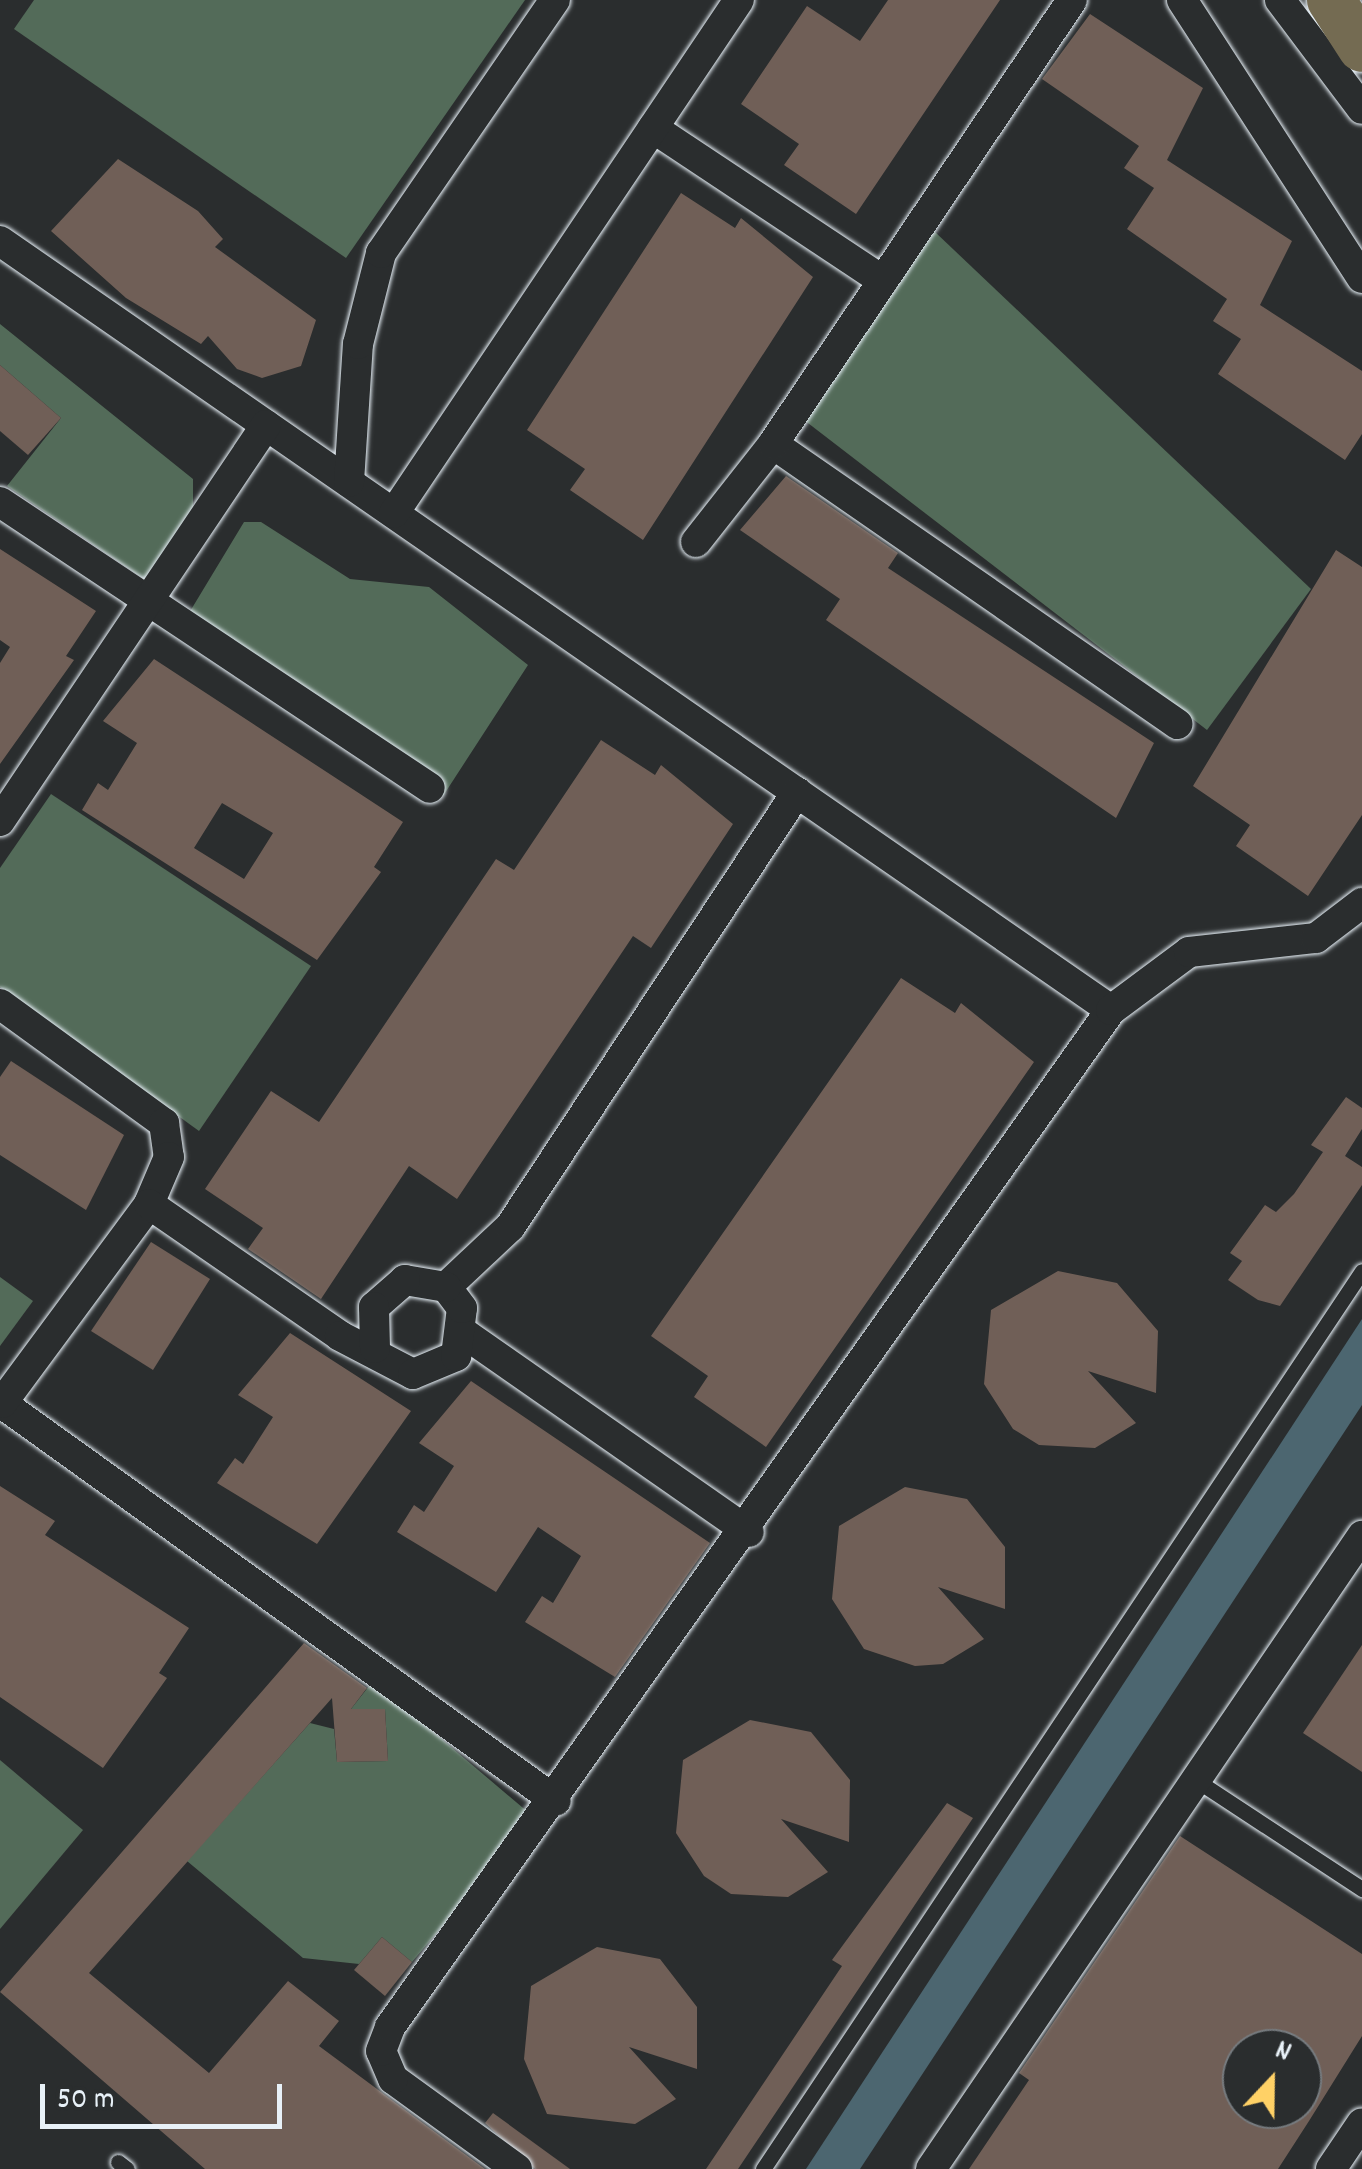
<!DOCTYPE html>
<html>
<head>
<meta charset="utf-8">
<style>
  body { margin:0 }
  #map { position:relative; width:1362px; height:2169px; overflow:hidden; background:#2a2d2e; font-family:Dekko,sans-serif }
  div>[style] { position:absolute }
  .green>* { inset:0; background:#536b59 }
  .water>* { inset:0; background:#4c6670 }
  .building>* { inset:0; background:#705f57 }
  .roads { filter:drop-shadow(0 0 2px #e8f1f8) drop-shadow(0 0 2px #e8f1f8) }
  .service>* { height:15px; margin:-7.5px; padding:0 7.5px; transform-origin:7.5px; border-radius:7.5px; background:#2a2d2e }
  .minor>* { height:30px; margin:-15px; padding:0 15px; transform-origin:15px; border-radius:15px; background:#2a2d2e }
  .primary>* { height:48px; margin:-24px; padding:0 24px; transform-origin:24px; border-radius:24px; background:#746b52 }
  span { translate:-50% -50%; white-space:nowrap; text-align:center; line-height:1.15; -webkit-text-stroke:8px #2a2d2e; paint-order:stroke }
  .north { position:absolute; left:1222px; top:2029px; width:100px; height:100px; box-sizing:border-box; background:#2a2d2e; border:2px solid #767b7f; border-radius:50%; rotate:22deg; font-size:28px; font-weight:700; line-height:40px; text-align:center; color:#e8f1f8 }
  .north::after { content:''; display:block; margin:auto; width:35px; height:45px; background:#ffd166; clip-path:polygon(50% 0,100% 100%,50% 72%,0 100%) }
  .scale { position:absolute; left:40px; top:2084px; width:242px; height:45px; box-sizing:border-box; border:5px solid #e8f1f8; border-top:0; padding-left:12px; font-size:30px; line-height:35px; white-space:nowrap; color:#e8f1f8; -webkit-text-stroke:8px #2a2d2e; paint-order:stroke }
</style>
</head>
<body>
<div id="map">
  <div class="green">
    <div style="clip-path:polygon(34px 0,525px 0,346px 258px,14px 29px)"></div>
    <div style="clip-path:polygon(934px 231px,1311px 589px,1207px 730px,804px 420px)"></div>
    <div style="clip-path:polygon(0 324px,193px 479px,193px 509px,147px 581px,7px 486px,61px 418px,0 365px)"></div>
    <div style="clip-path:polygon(244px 522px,261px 522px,350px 579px,429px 587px,528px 665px,443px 796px,186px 618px)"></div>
    <div style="clip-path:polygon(51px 794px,311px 966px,199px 1131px,0 987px,0 868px)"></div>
    <div style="clip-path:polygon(0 1277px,33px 1301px,0 1346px)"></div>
    <div style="clip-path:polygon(373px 1681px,529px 1813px,526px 1828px,412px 1962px,382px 1937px,359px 1964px,303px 1958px,187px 1861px,310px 1723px,334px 1729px,337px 1762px,388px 1761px,385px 1709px,351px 1709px)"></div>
    <div style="clip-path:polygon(0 1760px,83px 1830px,0 1929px)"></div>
  </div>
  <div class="water">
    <div style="clip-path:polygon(1362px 1319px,1362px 1405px,860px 2169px,806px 2169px)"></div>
  </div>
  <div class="building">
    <div style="clip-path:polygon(888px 0,1000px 0,856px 214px,784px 165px,799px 144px,741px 104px,807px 6px,860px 41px)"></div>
    <div style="clip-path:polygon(1090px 14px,1203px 88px,1167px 160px,1292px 241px,1260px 305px,1362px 371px,1362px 434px,1345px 460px,1218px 374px,1241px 339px,1213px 321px,1227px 299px,1127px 229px,1154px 188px,1124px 168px,1139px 146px,1042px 79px)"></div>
    <div style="clip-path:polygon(118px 159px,198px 211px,223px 239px,215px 247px,316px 320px,301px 366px,262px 378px,237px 369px,208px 336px,201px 344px,126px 298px,51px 231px)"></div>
    <div style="clip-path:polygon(681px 193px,735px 228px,741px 218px,813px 277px,643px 540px,570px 490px,585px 469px,527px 430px)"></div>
    <div style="clip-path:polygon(0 365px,61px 418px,28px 455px,0 431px)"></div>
    <div style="clip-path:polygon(786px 476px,898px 553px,888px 568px,1154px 743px,1116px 818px,826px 620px,840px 599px,740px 530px)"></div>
    <div style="clip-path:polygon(0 549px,96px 611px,66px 656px,74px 660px,0 764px,0 663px,10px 647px,0 640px)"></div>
    <div style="clip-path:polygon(1336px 550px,1362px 567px,1362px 815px,1308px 896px,1236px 846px,1250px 825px,1193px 786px)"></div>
    <div style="clip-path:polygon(evenodd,154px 659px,403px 822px,374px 867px,381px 872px,317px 960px,82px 810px,98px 783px,108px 790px,137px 743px,103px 721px,154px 659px,222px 803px,273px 833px,244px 879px,194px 848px,222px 803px)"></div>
    <div style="clip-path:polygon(601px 740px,655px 775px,661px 765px,733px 824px,651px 948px,633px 936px,457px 1199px,409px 1166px,321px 1299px,248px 1249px,263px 1228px,205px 1189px,271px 1091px,319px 1122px,496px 859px,514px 870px)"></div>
    <div style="clip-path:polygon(901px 978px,955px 1013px,961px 1003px,1034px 1062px,766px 1447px,694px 1397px,708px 1376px,651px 1336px)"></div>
    <div style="clip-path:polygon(11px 1061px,124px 1135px,86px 1210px,0 1155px,0 1077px)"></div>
    <div style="clip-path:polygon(1346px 1097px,1362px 1108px,1362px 1129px,1345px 1156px,1362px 1167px,1362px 1185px,1280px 1306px,1258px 1300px,1228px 1280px,1242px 1261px,1230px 1253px,1265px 1205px,1276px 1212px,1294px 1194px,1323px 1152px,1311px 1145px)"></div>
    <div style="clip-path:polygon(151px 1242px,210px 1279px,153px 1370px,91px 1331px)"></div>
    <div style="clip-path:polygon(1058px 1271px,1117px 1283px,1158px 1331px,1156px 1393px,1088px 1371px,1136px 1423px,1095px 1448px,1039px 1445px,1013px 1429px,984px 1384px,991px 1310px)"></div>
    <div style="clip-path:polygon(290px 1333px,411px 1411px,317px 1544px,217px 1483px,235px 1458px,243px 1464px,273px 1417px,238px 1395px)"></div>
    <div style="clip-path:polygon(471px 1381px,710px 1543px,615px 1677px,525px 1622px,542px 1596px,553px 1603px,581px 1556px,538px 1527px,496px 1592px,397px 1532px,414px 1505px,424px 1512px,454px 1466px,419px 1443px)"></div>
    <div style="clip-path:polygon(0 1486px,55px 1521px,45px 1535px,189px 1628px,159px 1673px,167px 1678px,103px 1768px,0 1697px)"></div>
    <div style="clip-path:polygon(905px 1487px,967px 1499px,1005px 1547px,1005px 1609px,938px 1587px,984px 1639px,943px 1664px,915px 1666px,864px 1649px,832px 1599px,839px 1526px)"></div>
    <div style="clip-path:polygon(304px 1643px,367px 1688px,351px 1709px,385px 1709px,388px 1761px,337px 1762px,332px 1698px,89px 1973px,209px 2073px,288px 1981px,339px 2021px,319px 2046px,485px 2169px,205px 2169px,0 1992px)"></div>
    <div style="clip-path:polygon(1362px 1645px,1362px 1772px,1303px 1733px)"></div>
    <div style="clip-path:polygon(750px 1720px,811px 1732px,850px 1780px,849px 1842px,781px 1819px,828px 1872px,788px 1897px,731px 1894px,704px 1876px,676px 1833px,683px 1760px)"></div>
    <div style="clip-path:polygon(947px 1803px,973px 1818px,738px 2169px,706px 2169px,842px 1966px,832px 1960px)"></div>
    <div style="clip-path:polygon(evenodd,1180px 1836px,1362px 1954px,1362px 2036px,1309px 2121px,1278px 2169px,969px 2169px,1029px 2080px,1019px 2073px,1180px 1836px,1242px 2049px,1302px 2049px,1302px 2109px,1242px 2109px,1242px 2049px)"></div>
    <div style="clip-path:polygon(382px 1937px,412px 1962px,385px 1996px,354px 1970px)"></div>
    <div style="clip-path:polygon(597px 1947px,660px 1959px,697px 2007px,697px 2069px,629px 2047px,676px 2099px,635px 2124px,547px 2114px,524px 2059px,531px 1986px)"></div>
    <div style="clip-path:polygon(493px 2113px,570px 2169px,535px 2169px,485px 2123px)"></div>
  </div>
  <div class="roads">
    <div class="service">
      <div style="left:1196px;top:1780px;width:199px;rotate:33.3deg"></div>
      <div style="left:118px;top:2162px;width:11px;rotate:38deg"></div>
      <div style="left:763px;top:2169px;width:1079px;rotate:-56.3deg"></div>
    </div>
    <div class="minor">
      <div style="left:1182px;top:0;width:331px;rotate:57.1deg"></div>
      <div style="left:1280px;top:0;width:136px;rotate:53deg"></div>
      <div style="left:653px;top:128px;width:276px;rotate:33.6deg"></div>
      <div style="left:0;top:241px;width:1351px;rotate:34.69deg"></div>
      <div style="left:773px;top:444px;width:492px;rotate:34.7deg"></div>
      <div style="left:349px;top:482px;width:138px;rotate:-86.3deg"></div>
      <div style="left:358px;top:344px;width:94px;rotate:-75.8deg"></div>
      <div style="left:381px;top:253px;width:307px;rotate:-55.5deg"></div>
      <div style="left:0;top:502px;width:516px;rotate:33.63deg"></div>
      <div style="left:394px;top:513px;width:618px;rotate:-56.08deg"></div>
      <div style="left:696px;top:542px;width:125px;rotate:-51.8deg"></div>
      <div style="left:773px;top:444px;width:535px;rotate:-56.04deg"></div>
      <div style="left:0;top:821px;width:477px;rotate:-56.1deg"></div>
      <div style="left:0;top:1004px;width:203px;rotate:36deg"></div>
      <div style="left:164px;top:1123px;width:34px;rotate:82deg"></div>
      <div style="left:169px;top:1157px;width:51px;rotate:113.1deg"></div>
      <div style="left:446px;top:1287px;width:88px;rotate:-43.2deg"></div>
      <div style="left:510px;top:1227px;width:521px;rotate:-56.58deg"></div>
      <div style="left:465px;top:1334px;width:346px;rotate:34.9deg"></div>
      <div style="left:0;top:1402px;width:684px;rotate:35.66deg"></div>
      <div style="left:2px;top:1403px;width:247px;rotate:-53.5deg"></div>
      <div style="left:149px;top:1204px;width:232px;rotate:34.6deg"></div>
      <div style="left:340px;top:1336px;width:82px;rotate:27.5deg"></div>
      <div style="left:413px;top:1374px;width:47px;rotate:-22.7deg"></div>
      <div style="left:456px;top:1356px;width:48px;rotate:-82.9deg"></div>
      <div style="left:462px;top:1308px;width:26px;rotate:-127deg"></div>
      <div style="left:446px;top:1287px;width:42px;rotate:-170.3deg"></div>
      <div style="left:405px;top:1280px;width:41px;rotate:138.9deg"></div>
      <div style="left:374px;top:1307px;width:41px;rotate:88.6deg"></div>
      <div style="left:517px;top:2169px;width:153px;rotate:-144deg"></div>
      <div style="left:393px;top:2079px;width:30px;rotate:-113deg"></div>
      <div style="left:381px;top:2051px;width:26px;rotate:-69deg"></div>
      <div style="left:390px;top:2027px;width:1247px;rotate:-54.67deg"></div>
      <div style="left:1111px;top:1010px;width:97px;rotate:-36.6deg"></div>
      <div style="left:1189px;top:952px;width:128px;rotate:-6.3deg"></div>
      <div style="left:1316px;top:938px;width:58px;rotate:-37.3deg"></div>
      <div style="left:931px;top:2169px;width:766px;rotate:-55.75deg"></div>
      <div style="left:1331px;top:2169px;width:55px;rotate:-56deg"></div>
    </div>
    <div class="primary">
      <div style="left:1331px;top:0;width:57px;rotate:57.1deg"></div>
    </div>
  </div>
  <div class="north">N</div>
  <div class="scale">50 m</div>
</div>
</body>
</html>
